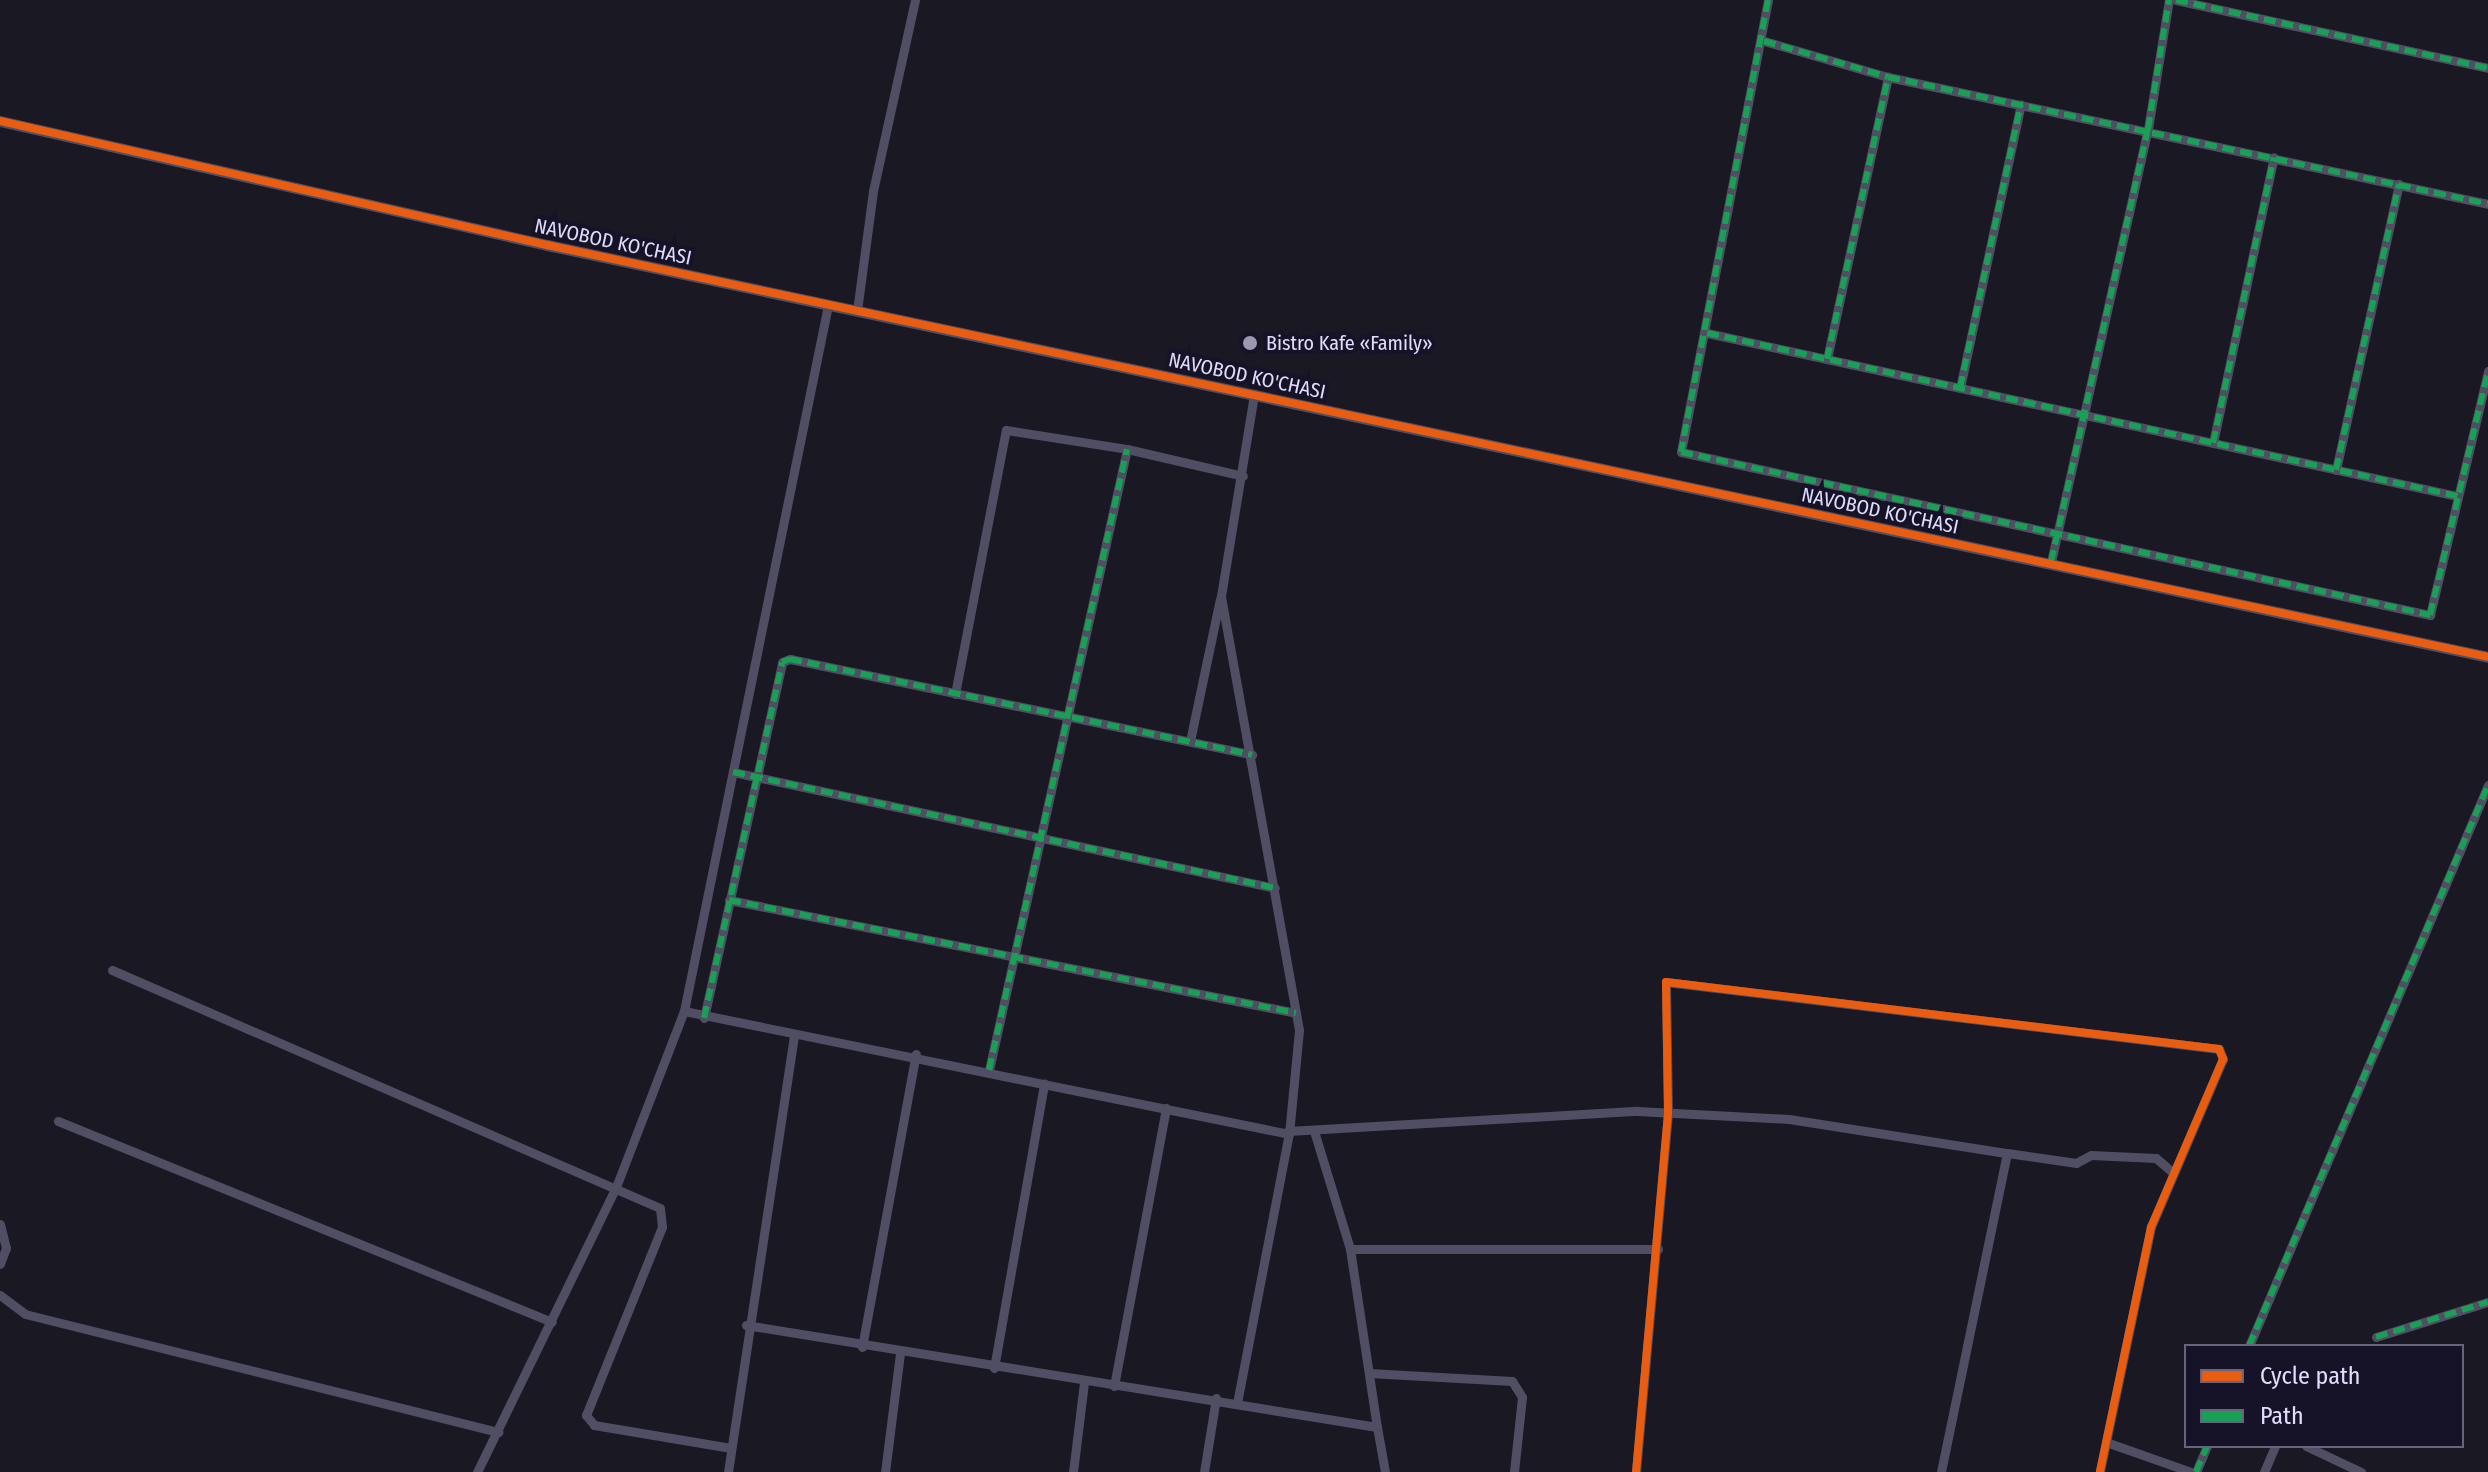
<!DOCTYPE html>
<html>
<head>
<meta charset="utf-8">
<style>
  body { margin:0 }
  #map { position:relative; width:2488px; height:1472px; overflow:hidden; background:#1a1823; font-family:"Fira Sans Condensed",sans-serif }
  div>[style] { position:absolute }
  .minor>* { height:9px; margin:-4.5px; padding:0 4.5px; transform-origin:4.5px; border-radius:4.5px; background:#4f4e63 }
  .tertiary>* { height:11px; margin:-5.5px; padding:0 5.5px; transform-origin:5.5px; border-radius:5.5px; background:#4f4e63 }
  .quiet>* { height:6px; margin-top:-3px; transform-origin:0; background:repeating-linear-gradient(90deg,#1a9f57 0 12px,transparent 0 18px) }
  .cycleway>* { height:8px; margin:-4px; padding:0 4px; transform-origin:4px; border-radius:4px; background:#e95d12 }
  .dots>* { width:22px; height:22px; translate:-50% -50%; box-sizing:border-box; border:4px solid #161328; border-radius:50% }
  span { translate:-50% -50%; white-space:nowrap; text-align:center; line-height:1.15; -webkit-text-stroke:8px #161328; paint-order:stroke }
  .street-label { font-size:20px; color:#e0ddfc }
  .poi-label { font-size:20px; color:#e0ddfc }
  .left { translate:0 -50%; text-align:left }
  .legend { position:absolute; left:2184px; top:1344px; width:280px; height:104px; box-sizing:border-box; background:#161328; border:2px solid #67647d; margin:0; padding:10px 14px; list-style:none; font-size:24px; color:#e0ddfc }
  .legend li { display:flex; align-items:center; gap:16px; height:40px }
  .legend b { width:40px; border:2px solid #67647d }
</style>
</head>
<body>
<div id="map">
  <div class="minor">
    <div style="left:1768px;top:0;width:460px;rotate:100.9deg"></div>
    <div style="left:1681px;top:452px;width:767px;rotate:12.28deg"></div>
    <div style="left:2430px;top:615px;width:251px;rotate:-76.6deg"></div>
    <div style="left:2176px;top:0;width:319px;rotate:12.3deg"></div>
    <div style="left:1764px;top:41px;width:129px;rotate:16.2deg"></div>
    <div style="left:1888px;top:77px;width:613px;rotate:11.95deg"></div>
    <div style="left:857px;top:311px;width:121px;rotate:-82.4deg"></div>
    <div style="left:873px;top:191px;width:196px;rotate:-77.6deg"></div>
    <div style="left:1707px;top:333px;width:768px;rotate:12.26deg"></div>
    <div style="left:1827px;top:359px;width:289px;rotate:-77.8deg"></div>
    <div style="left:1960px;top:388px;width:290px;rotate:-77.9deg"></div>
    <div style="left:2213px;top:443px;width:292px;rotate:-78deg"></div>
    <div style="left:2336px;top:470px;width:293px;rotate:-77.6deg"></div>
    <div style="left:2051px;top:562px;width:444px;rotate:-77.4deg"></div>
    <div style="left:2148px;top:129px;width:131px;rotate:-80.8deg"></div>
    <div style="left:955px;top:694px;width:269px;rotate:-79.1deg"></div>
    <div style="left:1006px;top:430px;width:122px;rotate:8.9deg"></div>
    <div style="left:1127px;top:449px;width:119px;rotate:13.1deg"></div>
    <div style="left:1190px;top:741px;width:145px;rotate:-78.1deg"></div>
    <div style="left:733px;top:772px;width:554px;rotate:12.08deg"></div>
    <div style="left:729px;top:900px;width:578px;rotate:11.27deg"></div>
    <div style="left:112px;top:970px;width:597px;rotate:23.48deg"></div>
    <div style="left:660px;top:1208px;width:19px;rotate:84deg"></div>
    <div style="left:662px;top:1227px;width:203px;rotate:112deg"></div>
    <div style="left:586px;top:1415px;width:13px;rotate:51deg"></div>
    <div style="left:594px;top:1425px;width:139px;rotate:9.5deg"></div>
    <div style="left:684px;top:1011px;width:617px;rotate:11.49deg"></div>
    <div style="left:704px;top:1018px;width:364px;rotate:-77.6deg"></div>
    <div style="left:782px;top:662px;width:9px;rotate:-21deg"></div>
    <div style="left:790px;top:659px;width:472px;rotate:11.7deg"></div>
    <div style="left:989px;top:1070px;width:636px;rotate:-77.47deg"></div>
    <div style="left:58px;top:1121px;width:533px;rotate:22.14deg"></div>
    <div style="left:1288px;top:1131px;width:350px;rotate:-3.3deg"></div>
    <div style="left:1637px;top:1111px;width:152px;rotate:3deg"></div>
    <div style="left:1789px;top:1119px;width:221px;rotate:8.9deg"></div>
    <div style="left:2007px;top:1153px;width:326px;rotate:101.7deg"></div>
    <div style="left:1314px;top:1131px;width:123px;rotate:73deg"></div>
    <div style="left:1350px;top:1249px;width:180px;rotate:81.4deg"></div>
    <div style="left:2007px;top:1153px;width:70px;rotate:8.2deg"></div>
    <div style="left:2076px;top:1163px;width:17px;rotate:-28deg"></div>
    <div style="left:2091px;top:1155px;width:65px;rotate:2.6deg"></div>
    <div style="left:2156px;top:1158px;width:23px;rotate:41deg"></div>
    <div style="left:0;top:1224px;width:25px;rotate:76deg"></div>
    <div style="left:6px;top:1248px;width:17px;rotate:111deg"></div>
    <div style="left:1350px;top:1249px;width:308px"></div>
    <div style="left:0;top:1295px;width:31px;rotate:37deg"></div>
    <div style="left:25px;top:1314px;width:488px;rotate:14deg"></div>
    <div style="left:746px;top:1325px;width:639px;rotate:9.18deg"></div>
    <div style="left:1377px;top:1427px;width:46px;rotate:79.9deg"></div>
    <div style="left:2376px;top:1337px;width:117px;rotate:-17.4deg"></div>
    <div style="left:2249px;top:1346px;width:610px;rotate:-66.92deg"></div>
    <div style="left:862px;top:1347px;width:298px;rotate:-79.6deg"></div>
    <div style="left:994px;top:1368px;width:289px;rotate:-80deg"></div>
    <div style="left:1369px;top:1373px;width:143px;rotate:3.2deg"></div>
    <div style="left:1512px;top:1381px;width:19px;rotate:58deg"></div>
    <div style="left:1522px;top:1397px;width:75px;rotate:96.1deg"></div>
    <div style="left:1114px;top:1386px;width:283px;rotate:-79.4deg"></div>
    <div style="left:1237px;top:1403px;width:274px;rotate:-79.1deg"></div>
    <div style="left:1289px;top:1134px;width:104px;rotate:-84.5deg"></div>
    <div style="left:1299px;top:1030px;width:441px;rotate:-100.2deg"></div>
    <div style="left:1221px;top:596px;width:205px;rotate:-80.7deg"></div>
    <div style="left:2106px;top:1442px;width:90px;rotate:19.4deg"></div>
    <div style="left:2306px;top:1446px;width:61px;rotate:25.3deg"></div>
    <div style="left:477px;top:1472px;width:317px;rotate:-64deg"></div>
    <div style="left:616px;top:1187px;width:189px;rotate:-68.9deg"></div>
    <div style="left:684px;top:1011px;width:721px;rotate:-78.47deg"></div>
    <div style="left:728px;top:1472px;width:442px;rotate:-81.4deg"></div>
    <div style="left:885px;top:1472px;width:120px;rotate:-82.8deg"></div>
    <div style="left:1073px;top:1472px;width:91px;rotate:-83deg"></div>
    <div style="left:1204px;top:1472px;width:75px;rotate:-80.8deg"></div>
    <div style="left:1636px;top:1472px;width:361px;rotate:-84.9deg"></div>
    <div style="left:1668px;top:1112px;width:130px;rotate:-90.9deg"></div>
    <div style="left:1666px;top:982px;width:557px;rotate:6.91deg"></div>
    <div style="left:2219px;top:1049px;width:11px;rotate:68deg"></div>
    <div style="left:2223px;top:1059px;width:183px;rotate:113.2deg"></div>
    <div style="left:2151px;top:1227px;width:250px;rotate:101.8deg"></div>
    <div style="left:2196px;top:1472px;width:28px;rotate:-67deg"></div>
    <div style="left:2264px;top:1472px;width:28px;rotate:-67deg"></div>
  </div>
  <div class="tertiary">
    <div style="left:0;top:121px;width:561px;rotate:12.77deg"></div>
    <div style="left:547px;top:245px;width:1984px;rotate:11.98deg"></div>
  </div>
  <div class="quiet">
    <div style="left:1768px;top:0;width:460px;rotate:100.9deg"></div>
    <div style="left:1681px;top:452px;width:767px;rotate:12.28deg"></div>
    <div style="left:2430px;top:615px;width:251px;rotate:-76.6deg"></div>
    <div style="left:2176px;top:0;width:319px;rotate:12.3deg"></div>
    <div style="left:1764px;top:41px;width:129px;rotate:16.2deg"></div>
    <div style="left:1888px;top:77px;width:613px;rotate:11.95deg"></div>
    <div style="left:1707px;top:333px;width:768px;rotate:12.26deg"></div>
    <div style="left:1827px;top:359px;width:289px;rotate:-77.8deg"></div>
    <div style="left:1960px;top:388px;width:290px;rotate:-77.9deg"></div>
    <div style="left:2213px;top:443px;width:292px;rotate:-78deg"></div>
    <div style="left:2336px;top:470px;width:293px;rotate:-77.6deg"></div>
    <div style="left:2051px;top:562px;width:444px;rotate:-77.4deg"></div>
    <div style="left:2148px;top:129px;width:131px;rotate:-80.8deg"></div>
    <div style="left:733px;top:772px;width:554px;rotate:12.08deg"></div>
    <div style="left:729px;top:900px;width:578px;rotate:11.27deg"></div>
    <div style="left:704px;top:1018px;width:364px;rotate:-77.6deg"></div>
    <div style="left:782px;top:662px;width:9px;rotate:-21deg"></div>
    <div style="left:790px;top:659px;width:472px;rotate:11.7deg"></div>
    <div style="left:989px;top:1070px;width:636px;rotate:-77.47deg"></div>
    <div style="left:2376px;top:1337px;width:117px;rotate:-17.4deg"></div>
    <div style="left:2249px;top:1346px;width:610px;rotate:-66.92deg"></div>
    <div style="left:2196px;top:1472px;width:28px;rotate:-67deg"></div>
  </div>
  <div class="cycleway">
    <div style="left:0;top:121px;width:561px;rotate:12.77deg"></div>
    <div style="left:547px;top:245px;width:1984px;rotate:11.98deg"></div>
    <div style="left:1636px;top:1472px;width:361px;rotate:-84.9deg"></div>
    <div style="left:1668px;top:1112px;width:130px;rotate:-90.9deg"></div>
    <div style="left:1666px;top:982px;width:557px;rotate:6.91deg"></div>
    <div style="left:2219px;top:1049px;width:11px;rotate:68deg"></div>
    <div style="left:2223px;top:1059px;width:183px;rotate:113.2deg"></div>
    <div style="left:2151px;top:1227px;width:250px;rotate:101.8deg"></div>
  </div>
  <div class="dots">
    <div style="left:1250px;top:343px;background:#9b98b0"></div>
  </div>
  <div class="street-label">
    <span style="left:613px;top:242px;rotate:12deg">NAVOBOD KO'CHASI</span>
    <span style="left:1247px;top:376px;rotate:12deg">NAVOBOD KO'CHASI</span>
    <span style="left:1880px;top:511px;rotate:12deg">NAVOBOD KO'CHASI</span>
  </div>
  <div class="poi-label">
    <span class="left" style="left:1266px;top:343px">Bistro Kafe «Family»</span>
  </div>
  <ul class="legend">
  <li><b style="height:10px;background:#e95d12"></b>Cycle path</li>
  <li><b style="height:10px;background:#1a9f57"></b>Path</li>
  </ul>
</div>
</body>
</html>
